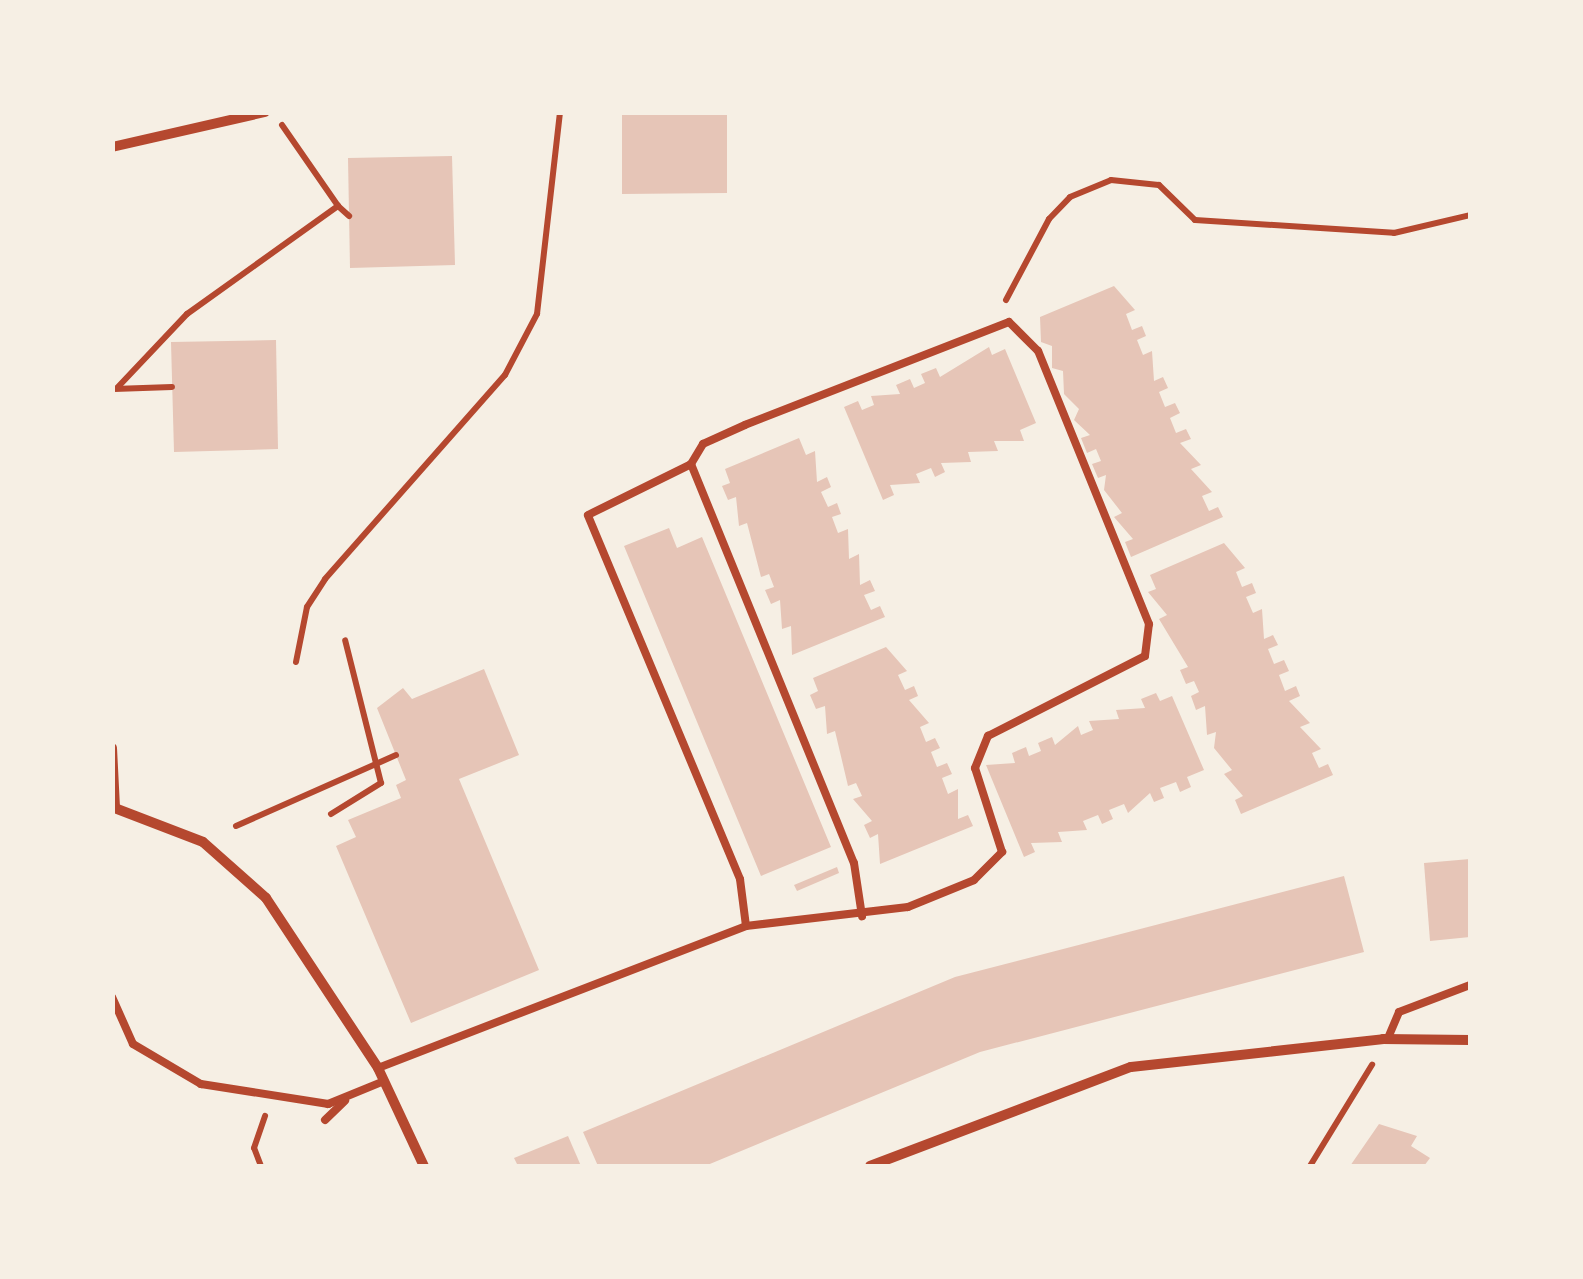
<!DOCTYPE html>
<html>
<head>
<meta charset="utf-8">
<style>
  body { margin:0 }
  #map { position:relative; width:1583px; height:1279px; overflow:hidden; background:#f6efe4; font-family:"Alegreya Sans",sans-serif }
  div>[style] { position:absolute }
  .building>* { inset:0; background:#e6c5b7 }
  .path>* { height:6px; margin:-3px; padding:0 3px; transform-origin:3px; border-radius:3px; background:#b5482f }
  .service>* { height:8px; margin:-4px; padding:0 4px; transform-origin:4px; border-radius:4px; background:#b5482f }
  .minor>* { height:10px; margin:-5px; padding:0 5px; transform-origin:5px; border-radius:5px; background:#b5482f }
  span { translate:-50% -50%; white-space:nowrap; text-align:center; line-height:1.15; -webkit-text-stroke:9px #f6efe4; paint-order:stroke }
  .frame { position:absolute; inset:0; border:115px solid #f6efe4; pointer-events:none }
</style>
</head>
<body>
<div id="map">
  <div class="building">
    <div style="clip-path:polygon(622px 112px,727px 112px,727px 193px,622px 194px)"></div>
    <div style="clip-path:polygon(452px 156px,455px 265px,350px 268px,348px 158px)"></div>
    <div style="clip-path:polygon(1114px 286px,1135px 310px,1126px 314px,1132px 330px,1142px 326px,1146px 336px,1137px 340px,1143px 355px,1152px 351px,1154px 381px,1163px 377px,1168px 388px,1159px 392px,1165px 407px,1175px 403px,1180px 413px,1170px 418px,1176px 433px,1186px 429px,1191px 439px,1180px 443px,1201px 465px,1191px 469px,1212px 492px,1202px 496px,1209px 511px,1218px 507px,1223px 517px,1131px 557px,1125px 542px,1133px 539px,1114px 517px,1122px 513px,1104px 490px,1106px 475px,1098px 478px,1092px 464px,1101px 461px,1096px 449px,1087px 453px,1081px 438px,1090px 435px,1074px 420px,1079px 409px,1064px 394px,1063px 371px,1052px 368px,1052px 346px,1041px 342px,1040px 317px)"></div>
    <div style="clip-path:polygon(276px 340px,278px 449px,174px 452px,171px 342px)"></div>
    <div style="clip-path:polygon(989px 347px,992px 355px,1005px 349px,1036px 423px,1020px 430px,1024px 441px,994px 441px,998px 451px,968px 452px,971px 462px,941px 463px,945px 472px,935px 477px,931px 468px,916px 474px,920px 483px,890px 485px,894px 495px,883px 500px,844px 407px,858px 401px,862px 410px,874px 405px,871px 396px,900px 394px,896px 385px,910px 379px,914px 388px,925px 383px,921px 374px,936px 368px,940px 377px)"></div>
    <div style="clip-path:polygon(799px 438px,806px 455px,815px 451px,817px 482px,827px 477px,831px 487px,821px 492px,828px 507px,837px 503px,841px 514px,832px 517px,838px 533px,848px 529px,849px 559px,859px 554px,860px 585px,870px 580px,875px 591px,864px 595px,871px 610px,880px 606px,885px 617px,792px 655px,791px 626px,782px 629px,780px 600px,771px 604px,765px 590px,774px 587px,769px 574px,761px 577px,747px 523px,739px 526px,736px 497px,728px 500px,722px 486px,730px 483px,725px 469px)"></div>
    <div style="clip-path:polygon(669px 528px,677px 548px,702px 537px,831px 847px,761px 876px,624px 546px)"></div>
    <div style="clip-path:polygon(1224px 543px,1245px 568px,1236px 572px,1242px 587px,1252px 583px,1256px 593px,1246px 597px,1253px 613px,1262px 609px,1264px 639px,1273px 635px,1278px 645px,1268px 649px,1274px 664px,1284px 660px,1289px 671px,1279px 675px,1285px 691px,1296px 686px,1300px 696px,1289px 701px,1310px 723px,1300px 727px,1321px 749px,1312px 753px,1319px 768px,1328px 764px,1333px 775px,1241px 814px,1235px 800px,1243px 796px,1224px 774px,1232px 770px,1214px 748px,1216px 732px,1207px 735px,1205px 706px,1196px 710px,1191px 696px,1199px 692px,1194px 681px,1186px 684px,1180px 670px,1188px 667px,1159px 619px,1167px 615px,1148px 592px,1156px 589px,1150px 575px)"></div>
    <div style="clip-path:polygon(886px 647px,907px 671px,898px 675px,905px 690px,914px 686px,918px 696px,909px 700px,929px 723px,920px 727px,926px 742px,935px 738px,940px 748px,931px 752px,937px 767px,947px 763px,952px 774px,942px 778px,948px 794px,958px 789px,958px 819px,968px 815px,973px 826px,880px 864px,878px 834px,870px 838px,864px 825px,872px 821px,853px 799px,862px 796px,856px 783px,848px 786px,835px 731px,827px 734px,825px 706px,816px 709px,810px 695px,818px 691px,813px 678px)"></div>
    <div style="clip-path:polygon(484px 669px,519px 755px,459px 779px,539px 970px,411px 1023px,336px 846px,356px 837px,348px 820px,401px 798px,396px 785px,406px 780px,377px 708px,403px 688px,412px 699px)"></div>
    <div style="clip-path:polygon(1156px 693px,1160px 701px,1172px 696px,1204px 770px,1187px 777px,1191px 787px,1180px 792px,1176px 782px,1160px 788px,1164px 798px,1154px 802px,1150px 793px,1128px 813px,1124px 804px,1109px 810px,1113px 819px,1102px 824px,1098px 815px,1083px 821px,1087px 830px,1058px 832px,1062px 842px,1031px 843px,1035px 852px,1024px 857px,986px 765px,1015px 763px,1012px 753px,1026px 747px,1029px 756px,1041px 751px,1038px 743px,1052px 737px,1055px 745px,1078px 726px,1081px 735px,1093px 730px,1089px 721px,1119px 719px,1116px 710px,1145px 708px,1141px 699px)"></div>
    <div style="clip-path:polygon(1470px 859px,1470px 937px,1430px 941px,1424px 863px)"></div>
    <div style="clip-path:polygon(837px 867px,839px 873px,797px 891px,794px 885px)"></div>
    <div style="clip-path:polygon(1344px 876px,1364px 952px,980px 1052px,705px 1166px,598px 1166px,583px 1132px,955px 977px)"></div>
    <div style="clip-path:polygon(1379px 1124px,1417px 1136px,1411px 1146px,1430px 1158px,1424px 1166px,1350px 1166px)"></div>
    <div style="clip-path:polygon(568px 1136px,581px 1166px,518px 1166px,514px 1158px)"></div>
  </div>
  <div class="path">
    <div style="left:282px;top:125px;width:98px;rotate:55.3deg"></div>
    <div style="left:1006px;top:300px;width:92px;rotate:-62deg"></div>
    <div style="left:1049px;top:219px;width:30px;rotate:-46deg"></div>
    <div style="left:1070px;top:197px;width:44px;rotate:-22.5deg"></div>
    <div style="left:1111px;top:180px;width:48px;rotate:5.9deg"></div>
    <div style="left:1159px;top:185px;width:50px;rotate:44.2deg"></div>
    <div style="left:1195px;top:220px;width:199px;rotate:3.7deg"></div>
    <div style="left:1394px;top:233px;width:78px;rotate:-13.3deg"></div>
    <div style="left:117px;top:388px;width:102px;rotate:-46.6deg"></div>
    <div style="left:187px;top:314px;width:186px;rotate:-35.6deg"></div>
    <div style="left:338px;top:206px;width:15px;rotate:42deg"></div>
    <div style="left:114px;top:389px;width:58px;rotate:-2deg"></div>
    <div style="left:296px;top:662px;width:56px;rotate:-78.7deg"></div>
    <div style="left:307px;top:607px;width:33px;rotate:-57deg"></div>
    <div style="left:325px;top:579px;width:272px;rotate:-48.6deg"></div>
    <div style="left:505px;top:375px;width:69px;rotate:-62.3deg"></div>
    <div style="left:537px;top:314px;width:203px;rotate:-83.5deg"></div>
    <div style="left:331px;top:814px;width:59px;rotate:-31.8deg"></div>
    <div style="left:381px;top:783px;width:147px;rotate:-104.1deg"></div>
    <div style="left:236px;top:826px;width:175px;rotate:-23.9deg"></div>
    <div style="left:261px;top:1166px;width:19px;rotate:-111deg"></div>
    <div style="left:254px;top:1148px;width:34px;rotate:-71deg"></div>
    <div style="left:1310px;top:1166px;width:119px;rotate:-58.5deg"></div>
  </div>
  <div class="service">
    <div style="left:746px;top:926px;width:47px;rotate:-97.3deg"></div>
    <div style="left:740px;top:879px;width:394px;rotate:-112.7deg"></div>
    <div style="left:588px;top:515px;width:115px;rotate:-26.3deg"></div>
    <div style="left:691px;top:464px;width:431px;rotate:67.8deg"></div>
    <div style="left:854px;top:863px;width:54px;rotate:81.4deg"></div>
    <div style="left:112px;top:997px;width:51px;rotate:65.9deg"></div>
    <div style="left:133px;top:1044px;width:79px;rotate:30.5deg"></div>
    <div style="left:201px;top:1084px;width:129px;rotate:8.9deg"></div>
    <div style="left:328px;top:1104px;width:61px;rotate:-22.3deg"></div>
    <div style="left:1388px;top:1038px;width:28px;rotate:-67deg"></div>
    <div style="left:1399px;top:1012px;width:76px;rotate:-20.8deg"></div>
    <div style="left:378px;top:1068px;width:394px;rotate:-21.1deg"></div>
    <div style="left:746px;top:926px;width:163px;rotate:-6.7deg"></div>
    <div style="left:908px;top:907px;width:71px;rotate:-22.2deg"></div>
    <div style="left:974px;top:880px;width:40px;rotate:-45deg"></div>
    <div style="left:1002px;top:852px;width:88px;rotate:-107.8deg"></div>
    <div style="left:975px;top:768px;width:35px;rotate:-68deg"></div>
    <div style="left:988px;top:736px;width:176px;rotate:-27deg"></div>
    <div style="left:1145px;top:656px;width:32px;rotate:-83deg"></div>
    <div style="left:1149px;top:624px;width:295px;rotate:-112.1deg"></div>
    <div style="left:1038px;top:351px;width:41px;rotate:-135deg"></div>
    <div style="left:1009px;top:322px;width:283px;rotate:158.7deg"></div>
    <div style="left:745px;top:425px;width:46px;rotate:155.7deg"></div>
    <div style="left:703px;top:444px;width:23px;rotate:121deg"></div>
    <div style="left:325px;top:1120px;width:28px;rotate:-44deg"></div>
  </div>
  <div class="minor">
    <div style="left:112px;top:147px;width:157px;rotate:-12.9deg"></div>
    <div style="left:112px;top:748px;width:59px;rotate:87.1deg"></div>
    <div style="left:112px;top:807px;width:97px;rotate:21deg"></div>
    <div style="left:203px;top:842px;width:84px;rotate:41.6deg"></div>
    <div style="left:266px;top:898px;width:204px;rotate:56.6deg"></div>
    <div style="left:378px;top:1068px;width:108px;rotate:64.9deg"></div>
    <div style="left:870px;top:1166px;width:279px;rotate:-20.8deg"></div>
    <div style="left:1131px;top:1067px;width:254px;rotate:-6.3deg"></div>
    <div style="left:1383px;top:1039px;width:87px;rotate:0.7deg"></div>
  </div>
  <div class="frame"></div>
</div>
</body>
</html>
